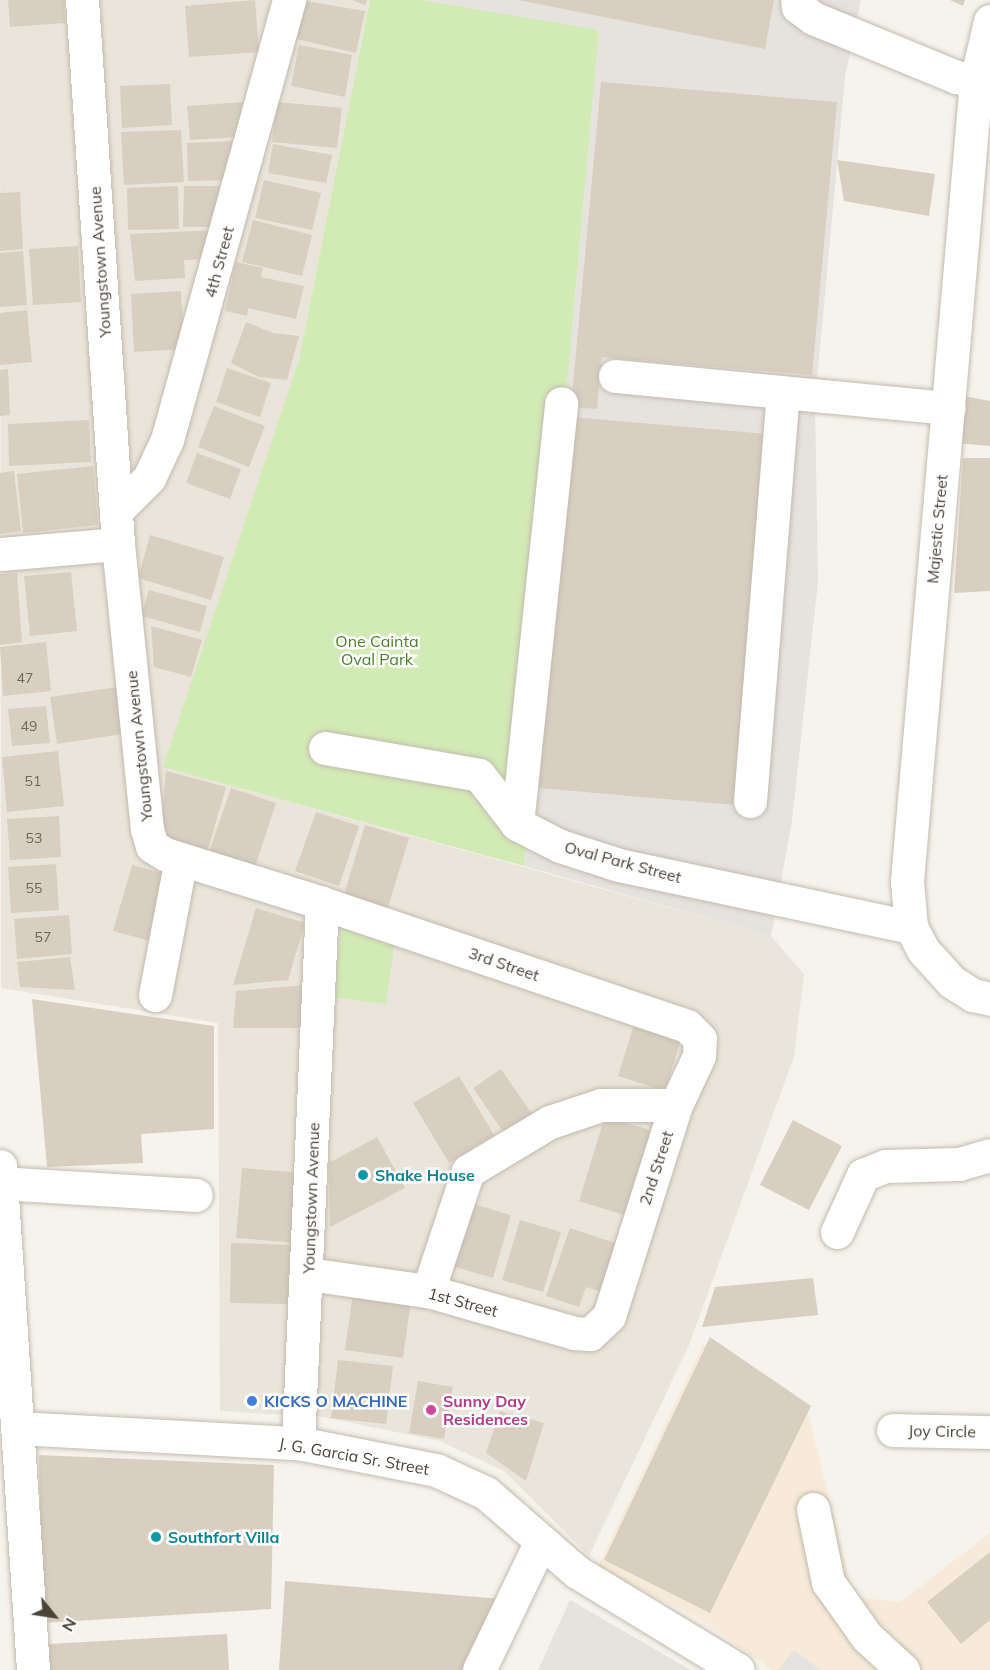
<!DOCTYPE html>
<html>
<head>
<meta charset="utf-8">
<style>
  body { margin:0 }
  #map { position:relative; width:990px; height:1670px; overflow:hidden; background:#f6f3ec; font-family:Mulish,sans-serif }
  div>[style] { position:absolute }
  .residential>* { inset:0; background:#eae5da }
  .commercial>* { inset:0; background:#f7ead8 }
  .industrial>* { inset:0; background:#e6e2dd }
  .green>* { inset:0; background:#d2eab5 }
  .parking>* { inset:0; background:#e5e3e0 }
  .building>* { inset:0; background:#d8cfc1 }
  .roads { filter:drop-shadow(0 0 2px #c2bbae) drop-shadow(0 0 2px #c2bbae) }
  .minor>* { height:33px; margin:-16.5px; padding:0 16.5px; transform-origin:16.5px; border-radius:16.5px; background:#fff }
  .dots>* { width:16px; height:16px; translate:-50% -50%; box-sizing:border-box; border:3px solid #fff; border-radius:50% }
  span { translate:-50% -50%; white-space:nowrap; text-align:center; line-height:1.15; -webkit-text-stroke:5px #fff; paint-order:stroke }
  .number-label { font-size:14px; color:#6e675b }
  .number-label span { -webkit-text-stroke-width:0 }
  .street-label { font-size:16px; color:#4b4439 }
  .park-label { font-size:16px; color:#4a7f2a }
  .culture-label { font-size:16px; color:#0d838f; font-weight:700 }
  .left { translate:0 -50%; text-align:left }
  .shop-label { font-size:16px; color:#366cbe; font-weight:700 }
  .hotel-label { font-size:16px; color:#b23c85; font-weight:700 }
  .north { position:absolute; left:24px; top:1586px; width:60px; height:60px; -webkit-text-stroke:4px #fff; paint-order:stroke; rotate:120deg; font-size:16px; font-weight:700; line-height:24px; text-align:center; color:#4b4439 }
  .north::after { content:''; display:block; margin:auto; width:21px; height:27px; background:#4b4439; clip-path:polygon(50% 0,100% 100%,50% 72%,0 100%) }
</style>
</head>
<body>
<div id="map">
  <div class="residential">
    <div style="clip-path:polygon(0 0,370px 0,299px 359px,164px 767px,771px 936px,804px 974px,794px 1057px,689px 1345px,589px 1556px,504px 1471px,440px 1441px,323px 1417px,220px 1411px,218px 1023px,1px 988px)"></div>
  </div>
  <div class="commercial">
    <div style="clip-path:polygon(703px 1344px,807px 1410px,854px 1597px,900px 1602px,990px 1533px,990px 1670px,772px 1670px,697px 1617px,597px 1569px)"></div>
  </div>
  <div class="industrial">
    <div style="clip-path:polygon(422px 0,861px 0,845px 77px,815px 403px,818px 581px,792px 821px,771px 936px,524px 866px,599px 30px)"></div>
    <div style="clip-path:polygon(570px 1600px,691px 1670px,538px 1670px)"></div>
  </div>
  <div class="green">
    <div style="clip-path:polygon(370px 0,422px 0,599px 30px,524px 866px,163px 767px,299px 359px)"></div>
    <div style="clip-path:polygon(343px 919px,395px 940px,386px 1004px,332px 997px)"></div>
  </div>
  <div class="parking">
    <div style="clip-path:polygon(794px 1650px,821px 1670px,778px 1670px)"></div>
  </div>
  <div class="building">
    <div style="clip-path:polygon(8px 0,64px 0,65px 23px,10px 27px)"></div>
    <div style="clip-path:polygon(255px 0,259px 52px,189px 57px,185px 6px)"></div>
    <div style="clip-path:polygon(300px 0,365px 11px,356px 53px,292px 38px)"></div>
    <div style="clip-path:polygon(352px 0,367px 0,365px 5px)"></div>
    <div style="clip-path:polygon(518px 0,774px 0,765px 49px)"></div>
    <div style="clip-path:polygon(950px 0,965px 0,963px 6px)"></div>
    <div style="clip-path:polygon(299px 45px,352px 55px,345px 97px,291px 86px)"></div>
    <div style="clip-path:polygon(601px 82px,837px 102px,812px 375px,602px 357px,597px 409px,571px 407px)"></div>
    <div style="clip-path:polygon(170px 84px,172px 125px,122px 128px,120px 86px)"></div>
    <div style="clip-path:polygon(243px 102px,237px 137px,190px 140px,187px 106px)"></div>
    <div style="clip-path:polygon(277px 102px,342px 108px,337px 148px,272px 142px)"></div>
    <div style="clip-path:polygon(181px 130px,184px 182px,124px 185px,121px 132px)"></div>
    <div style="clip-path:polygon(238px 141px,229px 180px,188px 181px,187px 143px)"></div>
    <div style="clip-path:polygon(273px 144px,332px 155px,326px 183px,268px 173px)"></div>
    <div style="clip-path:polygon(837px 160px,935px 174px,929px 216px,844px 201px)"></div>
    <div style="clip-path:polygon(264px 180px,321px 193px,312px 230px,255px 218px)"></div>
    <div style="clip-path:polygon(178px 186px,179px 229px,128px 230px,127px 188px)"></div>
    <div style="clip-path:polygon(184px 186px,226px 186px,215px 227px,183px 227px)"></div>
    <div style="clip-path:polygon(20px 192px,23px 249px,0 251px,0 193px)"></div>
    <div style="clip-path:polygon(253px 220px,312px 235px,302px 276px,242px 262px)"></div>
    <div style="clip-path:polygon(216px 230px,212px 259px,184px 260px,185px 278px,135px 281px,130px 234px)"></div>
    <div style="clip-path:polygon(78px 246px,81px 302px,33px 305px,29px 249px)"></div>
    <div style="clip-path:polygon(23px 251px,27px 305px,0 307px,0 253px)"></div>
    <div style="clip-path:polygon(236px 262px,263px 268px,261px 277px,304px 286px,296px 319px,248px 308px,247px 316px,225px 311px)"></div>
    <div style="clip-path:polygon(181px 291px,184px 349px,134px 352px,131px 294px)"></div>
    <div style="clip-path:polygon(27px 310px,32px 362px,0 365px,0 313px)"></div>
    <div style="clip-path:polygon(246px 322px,273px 333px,299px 336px,287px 380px,259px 377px,231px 363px)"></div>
    <div style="clip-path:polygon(227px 368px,271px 383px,260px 417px,216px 402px)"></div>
    <div style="clip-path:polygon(8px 369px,10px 415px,0 416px,0 370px)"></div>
    <div style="clip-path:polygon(963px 396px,990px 401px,990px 446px,956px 443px)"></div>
    <div style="clip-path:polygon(214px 406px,265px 426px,249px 467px,198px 447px)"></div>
    <div style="clip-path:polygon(573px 417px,768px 434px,734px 805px,539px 788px)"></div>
    <div style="clip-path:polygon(89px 420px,91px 462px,9px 466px,8px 424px)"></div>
    <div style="clip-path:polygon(197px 453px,241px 469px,230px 499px,186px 483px)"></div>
    <div style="clip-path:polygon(963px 458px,990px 458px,990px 591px,954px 593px)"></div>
    <div style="clip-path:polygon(93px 466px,98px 525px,23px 533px,17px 474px)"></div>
    <div style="clip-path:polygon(14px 471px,21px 531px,0 534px,0 473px)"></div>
    <div style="clip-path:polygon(150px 535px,224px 557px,211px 600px,138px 578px)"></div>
    <div style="clip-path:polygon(71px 572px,77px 631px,30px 636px,24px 576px)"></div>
    <div style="clip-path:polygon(17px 573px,22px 642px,0 645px,0 574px)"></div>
    <div style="clip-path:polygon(149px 590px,207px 606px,200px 632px,141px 616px)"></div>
    <div style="clip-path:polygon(151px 626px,202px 640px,191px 677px,154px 667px)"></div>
    <div style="clip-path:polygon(46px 642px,51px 691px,3px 696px,0 647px)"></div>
    <div style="clip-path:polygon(117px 687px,123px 734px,57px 744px,50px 697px)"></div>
    <div style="clip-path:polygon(46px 706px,50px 743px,12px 746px,8px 709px)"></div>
    <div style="clip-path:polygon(58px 751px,64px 806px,7px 812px,2px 757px)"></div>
    <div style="clip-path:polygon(166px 771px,226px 787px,207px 853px,171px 843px,161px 827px)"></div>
    <div style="clip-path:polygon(231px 788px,276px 803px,254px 870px,208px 855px)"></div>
    <div style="clip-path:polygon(316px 812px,359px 826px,339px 886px,295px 871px)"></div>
    <div style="clip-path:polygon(59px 816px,61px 857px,10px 860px,7px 819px)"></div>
    <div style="clip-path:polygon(365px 825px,409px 838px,386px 914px,342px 901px)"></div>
    <div style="clip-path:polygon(56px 864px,59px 910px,11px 913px,8px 867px)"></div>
    <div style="clip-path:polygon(132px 865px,176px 877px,157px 943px,113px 931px)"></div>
    <div style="clip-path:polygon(256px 908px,305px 923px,288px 980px,233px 985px)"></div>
    <div style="clip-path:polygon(69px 915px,72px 954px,17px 959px,14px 919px)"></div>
    <div style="clip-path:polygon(70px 957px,75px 990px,20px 987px,17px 962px)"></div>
    <div style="clip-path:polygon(305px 985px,305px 1028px,233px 1028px,236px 991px)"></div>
    <div style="clip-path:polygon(32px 999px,214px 1026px,214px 1129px,141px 1134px,143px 1163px,47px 1167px)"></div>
    <div style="clip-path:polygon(636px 1018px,683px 1033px,665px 1091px,618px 1076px)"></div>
    <div style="clip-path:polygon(501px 1069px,534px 1117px,506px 1136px,473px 1088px)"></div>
    <div style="clip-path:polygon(459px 1076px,494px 1135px,449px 1163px,413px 1103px)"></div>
    <div style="clip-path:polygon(605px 1116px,653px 1131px,627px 1216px,579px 1201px)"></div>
    <div style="clip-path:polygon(793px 1120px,842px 1146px,809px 1210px,760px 1185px)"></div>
    <div style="clip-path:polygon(377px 1137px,405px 1188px,330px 1227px,329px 1163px)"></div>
    <div style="clip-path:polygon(242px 1168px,305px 1173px,298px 1243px,236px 1238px)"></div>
    <div style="clip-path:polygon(470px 1203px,511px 1215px,493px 1278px,452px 1266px)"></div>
    <div style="clip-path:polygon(520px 1220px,561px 1232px,543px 1292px,502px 1280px)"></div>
    <div style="clip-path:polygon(570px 1228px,618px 1244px,602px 1292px,586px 1287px,579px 1307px,546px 1296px)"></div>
    <div style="clip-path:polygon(231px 1243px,295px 1245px,293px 1304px,230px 1303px)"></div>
    <div style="clip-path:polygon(813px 1278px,818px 1315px,702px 1327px,715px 1287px)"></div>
    <div style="clip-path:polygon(353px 1293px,411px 1301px,403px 1358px,345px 1350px)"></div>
    <div style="clip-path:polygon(710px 1337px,811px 1406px,710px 1613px,604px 1560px)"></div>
    <div style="clip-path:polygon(338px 1360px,393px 1366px,386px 1424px,331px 1418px)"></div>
    <div style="clip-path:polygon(418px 1381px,453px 1387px,444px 1439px,409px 1433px)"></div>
    <div style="clip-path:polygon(500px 1411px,544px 1423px,526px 1481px,486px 1453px)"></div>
    <div style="clip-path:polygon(39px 1455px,274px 1465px,271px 1609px,42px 1623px)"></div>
    <div style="clip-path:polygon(990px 1552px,990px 1620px,961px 1644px,927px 1602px)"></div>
    <div style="clip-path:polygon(285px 1581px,501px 1599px,467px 1670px,279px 1670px)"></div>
    <div style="clip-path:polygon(227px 1634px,229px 1670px,50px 1670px,49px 1644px)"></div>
  </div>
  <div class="roads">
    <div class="minor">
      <div style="left:82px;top:0;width:545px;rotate:86.21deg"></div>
      <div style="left:118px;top:544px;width:286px;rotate:84.2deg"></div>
      <div style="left:147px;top:829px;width:18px;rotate:74deg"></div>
      <div style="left:152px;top:846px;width:15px;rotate:32deg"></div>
      <div style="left:165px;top:854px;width:164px;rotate:17.3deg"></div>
      <div style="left:322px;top:903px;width:541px;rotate:92.54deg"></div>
      <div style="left:797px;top:0;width:7px;rotate:82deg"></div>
      <div style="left:798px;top:7px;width:19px;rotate:36deg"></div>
      <div style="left:813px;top:18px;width:155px;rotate:22.4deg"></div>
      <div style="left:956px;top:77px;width:35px;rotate:10deg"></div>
      <div style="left:990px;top:21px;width:62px;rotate:103.1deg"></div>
      <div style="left:976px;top:81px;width:803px;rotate:94.93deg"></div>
      <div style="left:907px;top:881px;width:46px;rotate:85deg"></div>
      <div style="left:911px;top:927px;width:26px;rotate:62deg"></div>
      <div style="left:923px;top:950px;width:43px;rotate:47.8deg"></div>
      <div style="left:952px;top:982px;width:25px;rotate:32deg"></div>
      <div style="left:973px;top:995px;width:17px;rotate:13deg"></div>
      <div style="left:615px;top:376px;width:335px;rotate:5.5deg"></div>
      <div style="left:118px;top:509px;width:44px;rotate:-45deg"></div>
      <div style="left:149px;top:478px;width:42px;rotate:-64.7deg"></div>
      <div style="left:167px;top:440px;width:457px;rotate:-74.5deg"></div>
      <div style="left:1px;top:554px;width:117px;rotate:-4.9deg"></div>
      <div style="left:325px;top:748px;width:156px;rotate:9.9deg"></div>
      <div style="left:479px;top:775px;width:62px;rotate:52.2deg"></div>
      <div style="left:517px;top:824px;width:48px;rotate:27.1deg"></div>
      <div style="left:560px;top:846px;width:62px;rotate:17.9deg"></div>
      <div style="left:619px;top:865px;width:299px;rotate:12deg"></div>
      <div style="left:750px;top:801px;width:410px;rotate:-85.4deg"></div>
      <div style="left:517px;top:824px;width:423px;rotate:-84deg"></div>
      <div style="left:155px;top:995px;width:138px;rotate:-79.2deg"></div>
      <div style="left:0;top:1166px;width:505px;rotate:86.25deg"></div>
      <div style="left:1px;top:1183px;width:195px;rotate:3.5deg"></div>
      <div style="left:837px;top:1232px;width:63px;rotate:-65.5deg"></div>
      <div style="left:863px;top:1175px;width:24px;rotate:-22deg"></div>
      <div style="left:885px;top:1166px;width:74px;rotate:-1.5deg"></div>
      <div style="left:959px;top:1164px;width:32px;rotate:-16deg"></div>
      <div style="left:308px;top:1274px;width:121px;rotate:8.1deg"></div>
      <div style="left:428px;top:1291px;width:152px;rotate:16deg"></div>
      <div style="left:574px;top:1333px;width:16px;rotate:4deg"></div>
      <div style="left:590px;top:1334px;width:26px;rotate:-43deg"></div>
      <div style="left:609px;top:1316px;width:221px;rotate:-72.4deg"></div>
      <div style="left:676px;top:1105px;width:54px;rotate:-64.9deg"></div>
      <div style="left:699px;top:1056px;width:17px;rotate:-87deg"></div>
      <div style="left:700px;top:1039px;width:18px;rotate:-135deg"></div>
      <div style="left:687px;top:1026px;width:385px;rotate:-161.4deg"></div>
      <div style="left:428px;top:1291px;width:126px;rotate:-71.6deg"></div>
      <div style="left:468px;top:1171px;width:96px;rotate:-30.9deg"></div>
      <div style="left:550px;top:1122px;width:54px;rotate:-18.4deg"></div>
      <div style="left:601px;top:1105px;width:75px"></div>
      <div style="left:17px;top:1428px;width:281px;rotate:3.1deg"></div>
      <div style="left:298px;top:1443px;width:141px;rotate:11.1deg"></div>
      <div style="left:436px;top:1470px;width:55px;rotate:24.7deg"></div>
      <div style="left:486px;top:1493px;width:121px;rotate:41deg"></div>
      <div style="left:577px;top:1572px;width:188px;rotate:31.3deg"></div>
      <div style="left:893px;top:1430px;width:97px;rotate:1.2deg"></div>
      <div style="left:813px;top:1509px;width:75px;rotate:78.4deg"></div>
      <div style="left:828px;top:1582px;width:67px;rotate:54.7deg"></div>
      <div style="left:867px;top:1637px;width:49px;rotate:42.5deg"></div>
      <div style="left:479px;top:1670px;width:143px;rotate:-64.3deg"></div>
    </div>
  </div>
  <div class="dots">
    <div style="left:363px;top:1175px;background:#0f9aa8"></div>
    <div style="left:252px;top:1401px;background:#3f7fe0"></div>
    <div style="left:431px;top:1410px;background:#d1479c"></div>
    <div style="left:156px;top:1537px;background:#0f9aa8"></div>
  </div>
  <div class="number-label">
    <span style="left:25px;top:678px">47</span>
    <span style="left:29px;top:726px">49</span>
    <span style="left:33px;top:781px">51</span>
    <span style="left:34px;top:838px">53</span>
    <span style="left:34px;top:888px">55</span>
    <span style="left:43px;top:937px">57</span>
  </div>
  <div class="street-label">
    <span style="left:100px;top:262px;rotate:-94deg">Youngstown Avenue</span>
    <span style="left:219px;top:262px;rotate:-75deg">4th Street</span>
    <span style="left:937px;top:529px;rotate:-85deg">Majestic Street</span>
    <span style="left:139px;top:746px;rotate:-96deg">Youngstown Avenue</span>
    <span style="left:623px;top:862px;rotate:15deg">Oval Park Street</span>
    <span style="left:504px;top:964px;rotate:19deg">3rd Street</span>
    <span style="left:656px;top:1168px;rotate:-72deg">2nd Street</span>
    <span style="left:311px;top:1198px;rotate:-88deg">Youngstown Avenue</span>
    <span style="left:463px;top:1302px;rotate:15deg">1st Street</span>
    <span style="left:942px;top:1431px;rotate:1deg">Joy Circle</span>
    <span style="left:354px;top:1456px;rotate:10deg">J. G. Garcia Sr. Street</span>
  </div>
  <div class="park-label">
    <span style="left:377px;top:650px">One Cainta<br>Oval Park</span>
  </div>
  <div class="culture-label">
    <span class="left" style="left:375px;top:1175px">Shake House</span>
    <span class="left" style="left:168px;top:1537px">Southfort Villa</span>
  </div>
  <div class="shop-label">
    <span class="left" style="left:264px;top:1401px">KICKS O MACHINE</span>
  </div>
  <div class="hotel-label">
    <span class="left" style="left:443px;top:1410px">Sunny Day<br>Residences</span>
  </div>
  <div class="north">N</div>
</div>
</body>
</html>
